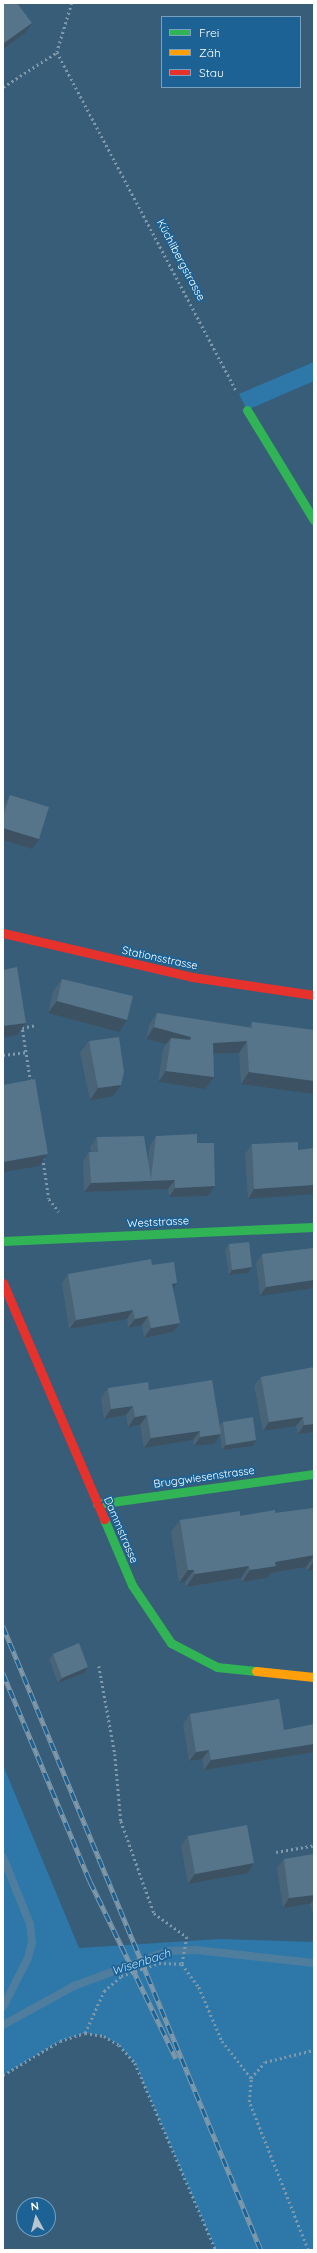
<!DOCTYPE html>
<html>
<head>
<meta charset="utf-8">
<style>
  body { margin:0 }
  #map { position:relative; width:317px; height:2253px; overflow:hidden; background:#375d79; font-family:Quicksand,sans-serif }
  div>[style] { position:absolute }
  .green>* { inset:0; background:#2d78a9 }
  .stream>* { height:8px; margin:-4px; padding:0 4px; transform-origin:4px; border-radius:4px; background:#4e7d9e }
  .path>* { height:2.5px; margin-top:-1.25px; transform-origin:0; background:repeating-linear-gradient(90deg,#7f99ab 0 2px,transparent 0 5px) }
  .fast>* { height:9px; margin:-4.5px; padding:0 4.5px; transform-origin:4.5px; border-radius:4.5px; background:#30b455 }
  .slow>* { height:9px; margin:-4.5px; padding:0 4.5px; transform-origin:4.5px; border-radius:4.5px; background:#ff9f0a }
  .jam>* { height:9px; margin:-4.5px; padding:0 4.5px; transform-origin:4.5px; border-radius:4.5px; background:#e5322d }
  .rail>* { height:4.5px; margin-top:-2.25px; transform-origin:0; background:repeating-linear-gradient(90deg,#1c6294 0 9px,#7f98aa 0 18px); box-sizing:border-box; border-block:1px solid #7f98aa }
  .wall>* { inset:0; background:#4a6477 }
  .shaded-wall>* { inset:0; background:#3c5161 }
  .building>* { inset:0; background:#56748a }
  span { translate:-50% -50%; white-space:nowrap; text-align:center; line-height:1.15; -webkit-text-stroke:3.5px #1c6294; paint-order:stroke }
  .street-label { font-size:11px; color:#fff }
  .water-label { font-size:12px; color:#badef6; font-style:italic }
  .frame { position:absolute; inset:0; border:4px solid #fff; pointer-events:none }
  .legend { position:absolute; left:161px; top:16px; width:140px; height:72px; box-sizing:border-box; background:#1c6294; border:1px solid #77a1bf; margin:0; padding:5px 7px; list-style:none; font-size:12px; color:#fff }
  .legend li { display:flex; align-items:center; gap:8px; height:20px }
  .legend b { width:20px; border:1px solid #77a1bf }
  .north { position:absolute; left:16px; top:2197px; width:40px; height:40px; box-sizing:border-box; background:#1c6294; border:1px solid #77a1bf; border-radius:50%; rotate:353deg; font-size:11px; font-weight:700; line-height:16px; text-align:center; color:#fff }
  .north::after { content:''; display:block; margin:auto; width:14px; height:18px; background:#b9c6d0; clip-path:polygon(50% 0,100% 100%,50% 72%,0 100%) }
</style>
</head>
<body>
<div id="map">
  <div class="green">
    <div style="clip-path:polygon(314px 362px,314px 381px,247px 410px,239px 394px)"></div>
    <div style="clip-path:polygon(3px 1765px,79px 1948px,220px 1939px,314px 1942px,314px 2250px,216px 2250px,135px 2063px,119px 2045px,104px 2036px,85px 2033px,60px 2041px,3px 2075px)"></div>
  </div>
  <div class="stream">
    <div style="left:3px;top:1857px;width:72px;rotate:68.1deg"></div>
    <div style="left:30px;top:1924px;width:18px;rotate:84deg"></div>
    <div style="left:32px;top:1942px;width:16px;rotate:104deg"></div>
    <div style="left:28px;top:1958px;width:55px;rotate:117deg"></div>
    <div style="left:3px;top:2025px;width:81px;rotate:-28.8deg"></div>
    <div style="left:74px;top:1986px;width:99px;rotate:-20.6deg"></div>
    <div style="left:167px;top:1951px;width:29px;rotate:-2deg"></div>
    <div style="left:196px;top:1950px;width:119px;rotate:6.3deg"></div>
  </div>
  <div class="path">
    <div style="left:72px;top:3px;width:51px;rotate:107deg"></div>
    <div style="left:57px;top:52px;width:382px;rotate:62.1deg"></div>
    <div style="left:3px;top:87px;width:64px;rotate:-32.9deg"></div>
    <div style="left:22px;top:1025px;width:59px;rotate:81.2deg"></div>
    <div style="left:22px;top:1028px;width:14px;rotate:-12deg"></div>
    <div style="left:3px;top:1055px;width:23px;rotate:-7deg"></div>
    <div style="left:43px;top:1158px;width:41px;rotate:81.7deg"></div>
    <div style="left:49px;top:1199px;width:16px;rotate:52deg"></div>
    <div style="left:99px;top:1666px;width:89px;rotate:79.7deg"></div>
    <div style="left:115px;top:1754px;width:67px;rotate:84.9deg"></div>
    <div style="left:121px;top:1821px;width:98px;rotate:70.3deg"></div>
    <div style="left:154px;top:1913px;width:41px;rotate:36deg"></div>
    <div style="left:187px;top:1937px;width:27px;rotate:100deg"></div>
    <div style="left:276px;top:1852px;width:39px;rotate:-10deg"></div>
    <div style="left:85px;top:2033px;width:46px;rotate:-65.7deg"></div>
    <div style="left:104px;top:1991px;width:23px;rotate:-41deg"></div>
    <div style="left:121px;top:1976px;width:40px;rotate:-18.9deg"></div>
    <div style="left:159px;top:1963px;width:23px;rotate:2deg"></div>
    <div style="left:182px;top:1964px;width:29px;rotate:54deg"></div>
    <div style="left:199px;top:1987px;width:59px;rotate:66.9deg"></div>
    <div style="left:222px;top:2041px;width:47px;rotate:51.9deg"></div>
    <div style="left:3px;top:2075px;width:66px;rotate:-30.8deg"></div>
    <div style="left:60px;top:2041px;width:26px;rotate:-18deg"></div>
    <div style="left:85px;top:2033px;width:19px;rotate:9deg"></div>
    <div style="left:104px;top:2036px;width:17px;rotate:31deg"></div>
    <div style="left:119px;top:2045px;width:24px;rotate:48deg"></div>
    <div style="left:135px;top:2063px;width:204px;rotate:66.6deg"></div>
    <div style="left:308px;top:2250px;width:159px;rotate:-111.7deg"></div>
    <div style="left:249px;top:2102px;width:24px;rotate:-85deg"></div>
    <div style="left:251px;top:2078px;width:21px;rotate:-49deg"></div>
    <div style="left:265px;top:2062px;width:50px;rotate:-13.8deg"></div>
  </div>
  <div class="fast">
    <div style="left:247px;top:410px;width:129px;rotate:58.7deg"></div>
    <div style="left:3px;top:1241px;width:311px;rotate:-2.6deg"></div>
    <div style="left:97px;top:1504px;width:219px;rotate:-7.9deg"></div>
    <div style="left:104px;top:1519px;width:72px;rotate:67deg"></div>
    <div style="left:132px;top:1585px;width:70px;rotate:56.1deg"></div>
    <div style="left:171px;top:1643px;width:52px;rotate:27.6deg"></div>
    <div style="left:217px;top:1667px;width:39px;rotate:6deg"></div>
  </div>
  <div class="slow">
    <div style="left:256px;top:1671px;width:58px;rotate:5.9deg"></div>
  </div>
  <div class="jam">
    <div style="left:3px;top:933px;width:194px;rotate:13.1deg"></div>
    <div style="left:192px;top:977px;width:123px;rotate:8.4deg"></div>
    <div style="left:3px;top:1283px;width:257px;rotate:66.8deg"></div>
  </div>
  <div class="rail">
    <div style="left:3px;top:1626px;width:675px;rotate:67.54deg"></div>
    <div style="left:3px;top:1673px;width:225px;rotate:67.3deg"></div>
    <div style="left:90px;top:1881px;width:197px;rotate:64.1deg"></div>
  </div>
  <div class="wall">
    <div style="clip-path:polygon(10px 795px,32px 849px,3px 840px,3px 806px)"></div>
    <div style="clip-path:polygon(62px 979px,119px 1032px,48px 1013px,53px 991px)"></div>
    <div style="clip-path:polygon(157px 1013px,249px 1027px,252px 1022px,314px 1030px,241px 1084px,239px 1053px,213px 1054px,214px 1077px,205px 1089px,158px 1082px,163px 1049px,166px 1044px,146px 1039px,149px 1025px)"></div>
    <div style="clip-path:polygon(89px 1041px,112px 1097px,90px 1100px,80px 1053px)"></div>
    <div style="clip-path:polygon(156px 1136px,197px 1143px,215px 1186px,208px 1196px,169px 1197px,168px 1189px,84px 1192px,83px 1161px,89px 1152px,91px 1152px,90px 1147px,97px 1137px,148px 1160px,150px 1145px)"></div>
    <div style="clip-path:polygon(252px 1144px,298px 1150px,248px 1199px,245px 1154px)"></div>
    <div style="clip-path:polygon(229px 1244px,248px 1273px,229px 1275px,225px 1250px)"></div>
    <div style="clip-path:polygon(314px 1248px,260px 1296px,256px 1263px,262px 1254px)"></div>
    <div style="clip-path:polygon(152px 1265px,173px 1289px,180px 1323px,173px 1332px,144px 1338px,142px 1325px,128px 1328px,127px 1319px,69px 1329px,62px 1283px,68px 1274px)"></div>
    <div style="clip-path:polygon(314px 1367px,314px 1432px,298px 1434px,296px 1426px,263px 1431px,254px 1386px,261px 1377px)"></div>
    <div style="clip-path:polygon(108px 1388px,149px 1390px,219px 1426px,223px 1422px,256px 1440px,253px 1446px,222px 1450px,220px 1435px,214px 1444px,194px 1446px,193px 1440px,144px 1448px,140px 1425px,128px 1427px,126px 1415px,104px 1419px,101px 1398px)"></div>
    <div style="clip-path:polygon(314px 1508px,314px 1575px,313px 1570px,307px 1571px,306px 1567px,271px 1573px,267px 1578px,242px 1582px,241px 1578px,186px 1587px,185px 1582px,179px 1583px,171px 1532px,180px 1520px,275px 1513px)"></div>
    <div style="clip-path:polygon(53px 1654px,84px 1673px,58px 1683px,49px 1659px)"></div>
    <div style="clip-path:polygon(279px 1699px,204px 1770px,202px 1759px,189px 1761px,183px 1724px,190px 1714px)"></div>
    <div style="clip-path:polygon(188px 1836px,254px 1863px,248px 1873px,188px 1884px,181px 1846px)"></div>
    <div style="clip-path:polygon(314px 1854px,314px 1911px,312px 1911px,310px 1904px,283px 1908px,277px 1868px,284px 1859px)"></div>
  </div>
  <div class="shaded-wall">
    <div style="clip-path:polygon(32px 23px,25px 33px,3px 49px,3px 45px,4px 43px)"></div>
    <div style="clip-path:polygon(3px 828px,39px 839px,32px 849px,3px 840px)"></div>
    <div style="clip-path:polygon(57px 1001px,127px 1020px,119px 1032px,48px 1013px)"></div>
    <div style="clip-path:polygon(26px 1023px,17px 1035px,3px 1037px,3px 1026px)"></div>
    <div style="clip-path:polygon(154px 1027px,191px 1037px,183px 1048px,171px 1038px,166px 1044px,146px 1039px)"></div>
    <div style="clip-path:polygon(247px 1041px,239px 1053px,204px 1054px,213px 1043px)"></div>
    <div style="clip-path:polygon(166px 1071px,214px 1077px,205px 1089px,158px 1082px)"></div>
    <div style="clip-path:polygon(249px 1072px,314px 1081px,314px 1094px,241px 1084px)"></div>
    <div style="clip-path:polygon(121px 1085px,112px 1097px,90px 1100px,98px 1088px)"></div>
    <div style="clip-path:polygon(48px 1154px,39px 1166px,3px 1172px,3px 1162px)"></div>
    <div style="clip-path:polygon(175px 1180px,168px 1189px,84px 1192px,91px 1183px)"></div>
    <div style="clip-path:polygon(314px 1185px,314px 1194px,248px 1199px,254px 1189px)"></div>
    <div style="clip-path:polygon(215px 1186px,208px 1196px,169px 1197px,175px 1188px)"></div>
    <div style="clip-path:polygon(252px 1267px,248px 1273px,229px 1275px,232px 1270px)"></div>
    <div style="clip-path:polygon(314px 1280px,314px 1288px,260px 1296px,266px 1287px)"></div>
    <div style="clip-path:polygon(177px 1283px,171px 1292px,172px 1284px)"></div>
    <div style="clip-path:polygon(133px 1310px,127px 1319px,69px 1329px,76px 1320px)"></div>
    <div style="clip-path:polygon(148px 1316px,142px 1325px,128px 1328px,135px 1319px)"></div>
    <div style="clip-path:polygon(180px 1323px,173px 1332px,144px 1338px,151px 1328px)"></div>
    <div style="clip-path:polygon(133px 1406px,126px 1415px,104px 1419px,111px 1409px)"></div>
    <div style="clip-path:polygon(147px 1415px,140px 1425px,128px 1427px,135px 1417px)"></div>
    <div style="clip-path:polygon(303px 1417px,296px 1426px,263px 1431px,269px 1422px)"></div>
    <div style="clip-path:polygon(314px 1424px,314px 1432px,298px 1434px,304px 1425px)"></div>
    <div style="clip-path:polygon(200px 1431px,193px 1440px,144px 1448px,151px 1438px)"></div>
    <div style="clip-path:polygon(221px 1434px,214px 1444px,194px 1446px,200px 1437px)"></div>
    <div style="clip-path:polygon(256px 1440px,253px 1446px,222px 1450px,226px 1445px)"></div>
    <div style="clip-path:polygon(314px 1555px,314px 1556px,306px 1567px,271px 1573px,267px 1578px,242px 1582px,250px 1570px,275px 1562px)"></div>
    <div style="clip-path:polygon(314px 1561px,314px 1569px,313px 1570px,307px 1571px)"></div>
    <div style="clip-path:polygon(249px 1566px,241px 1578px,186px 1587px,195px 1574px)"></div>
    <div style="clip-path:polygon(188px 1570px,194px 1570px,185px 1582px,179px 1583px)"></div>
    <div style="clip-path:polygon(88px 1667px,84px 1673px,58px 1683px,62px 1678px)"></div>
    <div style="clip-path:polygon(314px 1744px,314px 1752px,204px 1770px,211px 1760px)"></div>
    <div style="clip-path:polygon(209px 1750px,202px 1759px,189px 1761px,196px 1752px)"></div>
    <div style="clip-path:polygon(254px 1863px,248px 1873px,188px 1884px,195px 1874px)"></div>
    <div style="clip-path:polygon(314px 1895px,314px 1899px,310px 1904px,283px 1908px,289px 1898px)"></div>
  </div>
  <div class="building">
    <div style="clip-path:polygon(3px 3px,17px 3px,32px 23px,4px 43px,3px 42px)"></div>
    <div style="clip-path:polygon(10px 795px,49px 807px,39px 839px,3px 828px,3px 817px)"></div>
    <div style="clip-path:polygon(17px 967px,26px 1023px,3px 1026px,3px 970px)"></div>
    <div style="clip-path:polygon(62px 979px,133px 996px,127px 1020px,57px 1001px)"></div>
    <div style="clip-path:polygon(157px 1013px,252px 1028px,252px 1022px,314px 1030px,314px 1081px,249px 1072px,247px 1041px,213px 1043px,214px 1077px,166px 1071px,171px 1038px,191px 1040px,191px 1037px,154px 1027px)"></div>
    <div style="clip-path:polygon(119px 1037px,124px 1072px,121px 1085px,98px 1088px,89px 1041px)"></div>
    <div style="clip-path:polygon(35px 1079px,48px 1154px,3px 1162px,3px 1085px)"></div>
    <div style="clip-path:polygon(197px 1134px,197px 1143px,214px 1143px,215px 1186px,175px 1188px,175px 1180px,91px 1183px,89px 1152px,98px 1152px,97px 1137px,144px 1136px,151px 1179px,156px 1136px)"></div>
    <div style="clip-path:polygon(298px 1142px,298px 1150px,314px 1148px,314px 1185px,254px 1189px,252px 1144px)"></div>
    <div style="clip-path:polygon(249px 1242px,252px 1267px,232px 1270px,229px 1244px)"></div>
    <div style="clip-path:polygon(314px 1248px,314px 1280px,266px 1287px,262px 1254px)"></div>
    <div style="clip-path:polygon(151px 1259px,152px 1265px,174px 1262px,177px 1283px,172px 1284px,180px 1323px,151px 1328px,148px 1316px,135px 1319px,133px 1310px,76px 1320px,68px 1274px)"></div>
    <div style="clip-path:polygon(314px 1367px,314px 1424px,304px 1425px,303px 1417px,269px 1422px,261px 1377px)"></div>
    <div style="clip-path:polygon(212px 1380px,221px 1434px,200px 1437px,200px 1431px,151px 1438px,147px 1415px,135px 1417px,133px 1406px,111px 1409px,108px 1388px,148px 1382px,149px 1390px)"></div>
    <div style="clip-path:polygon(253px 1417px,256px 1440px,226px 1445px,223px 1422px)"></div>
    <div style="clip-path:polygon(314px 1508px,314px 1555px,275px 1562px,276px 1566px,250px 1570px,249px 1566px,195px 1574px,194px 1570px,188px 1570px,180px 1520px,240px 1511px,240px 1516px,275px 1510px,275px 1513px)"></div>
    <div style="clip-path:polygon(79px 1643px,88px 1667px,62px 1678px,53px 1654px)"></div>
    <div style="clip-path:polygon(279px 1699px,284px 1730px,314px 1724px,314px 1744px,211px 1760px,209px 1750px,196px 1752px,190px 1714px)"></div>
    <div style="clip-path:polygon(247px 1825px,254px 1863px,195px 1874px,188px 1836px)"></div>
    <div style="clip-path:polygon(314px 1854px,314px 1895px,289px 1898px,284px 1859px)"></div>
  </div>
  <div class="street-label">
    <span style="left:181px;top:260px;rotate:62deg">Küchlibergstrasse</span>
    <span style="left:160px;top:958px;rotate:12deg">Stationsstrasse</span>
    <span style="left:158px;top:1222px;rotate:-3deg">Weststrasse</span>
    <span style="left:204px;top:1477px;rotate:-8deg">Bruggwiesenstrasse</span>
    <span style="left:121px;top:1530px;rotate:67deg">Dammstrasse</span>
  </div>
  <div class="water-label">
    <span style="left:141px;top:1962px;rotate:-18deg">Wisenbach</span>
  </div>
  <div class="frame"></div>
  <ul class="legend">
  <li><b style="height:5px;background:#30b455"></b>Frei</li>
  <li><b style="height:5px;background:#ff9f0a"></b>Zäh</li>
  <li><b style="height:5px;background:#e5322d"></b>Stau</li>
  </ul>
  <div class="north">N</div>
</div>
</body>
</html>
